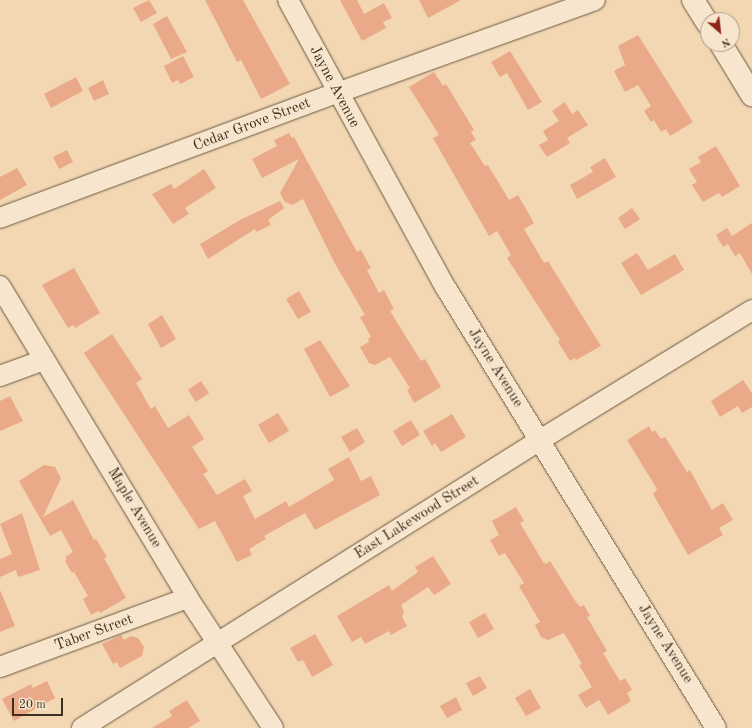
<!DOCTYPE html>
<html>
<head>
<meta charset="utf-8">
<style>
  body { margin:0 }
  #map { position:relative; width:752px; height:728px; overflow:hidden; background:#f2d7b2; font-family:"Old Standard TT",serif }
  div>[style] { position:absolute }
  .building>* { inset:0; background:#eaaa89 }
  .roads { filter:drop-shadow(0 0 1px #6a5943) drop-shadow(0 0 1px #6a5943) }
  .minor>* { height:20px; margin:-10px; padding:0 10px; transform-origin:10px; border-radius:10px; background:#f7e5cd }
  .tertiary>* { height:22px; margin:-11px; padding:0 11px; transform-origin:11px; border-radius:11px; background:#f7e5cd }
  span { translate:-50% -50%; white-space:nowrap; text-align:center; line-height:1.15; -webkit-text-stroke:3px #f7e5cd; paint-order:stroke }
  .street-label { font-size:15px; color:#3c2f1e }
  .north { position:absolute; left:700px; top:12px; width:40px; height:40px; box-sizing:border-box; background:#f7e5cd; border:1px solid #ac9c87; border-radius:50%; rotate:152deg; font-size:11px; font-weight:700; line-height:16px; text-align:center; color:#3c2f1e }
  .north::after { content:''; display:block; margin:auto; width:14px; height:18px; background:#8f2418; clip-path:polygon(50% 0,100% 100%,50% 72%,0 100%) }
  .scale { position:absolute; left:12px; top:698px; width:51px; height:18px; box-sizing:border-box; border:2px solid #3c2f1e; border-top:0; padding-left:5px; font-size:12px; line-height:14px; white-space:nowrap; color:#3c2f1e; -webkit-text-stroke:3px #f7e5cd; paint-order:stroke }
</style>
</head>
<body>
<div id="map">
  <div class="building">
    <div style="clip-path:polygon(149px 0,157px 13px,141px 22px,133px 8px)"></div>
    <div style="clip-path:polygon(205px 0,243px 0,290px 84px,261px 99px,241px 60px,237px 62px)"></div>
    <div style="clip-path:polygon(340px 0,357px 0,364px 14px,384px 3px,392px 18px,383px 22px,386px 28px,362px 41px)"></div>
    <div style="clip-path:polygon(419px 0,461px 0,428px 18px)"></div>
    <div style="clip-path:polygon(167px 16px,187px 52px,171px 59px,153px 24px)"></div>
    <div style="clip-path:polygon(638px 35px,693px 122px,670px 136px,666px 129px,661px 132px,654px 120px,651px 122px,644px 111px,651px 106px,638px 85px,625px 92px,614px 71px,625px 65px,618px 46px)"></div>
    <div style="clip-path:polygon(510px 51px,542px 102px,528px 110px,507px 73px,500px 77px,491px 62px)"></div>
    <div style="clip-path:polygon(183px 56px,194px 77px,180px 84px,178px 80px,172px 83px,164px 66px)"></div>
    <div style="clip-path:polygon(434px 72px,443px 86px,446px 84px,474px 130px,471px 132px,476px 140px,470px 143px,485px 166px,488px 165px,509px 200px,518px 195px,534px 223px,524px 229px,544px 263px,548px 261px,601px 346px,576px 360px,575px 358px,570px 361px,558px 342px,560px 340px,507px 258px,511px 255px,497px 231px,489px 236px,433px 138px,439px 135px,409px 87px)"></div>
    <div style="clip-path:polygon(76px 77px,83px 91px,51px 108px,44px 94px)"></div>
    <div style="clip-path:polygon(103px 80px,109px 94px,94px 101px,88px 88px)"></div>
    <div style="clip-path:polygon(565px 102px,572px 114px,578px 110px,588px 125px,567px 138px,570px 143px,547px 157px,539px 145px,548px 140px,543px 131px,559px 121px,552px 111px)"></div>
    <div style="clip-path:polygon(289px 133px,292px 138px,294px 137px,357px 252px,361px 250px,371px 268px,367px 270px,379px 293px,384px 290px,394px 309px,390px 311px,421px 361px,425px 359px,441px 387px,414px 403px,407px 390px,410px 388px,390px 357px,375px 365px,369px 363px,360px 347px,369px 342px,368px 339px,371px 337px,360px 317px,365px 315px,334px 262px,303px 199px,292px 205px,285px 202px,280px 193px,299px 159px,262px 178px,252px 159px,277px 146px,274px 140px)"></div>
    <div style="clip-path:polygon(716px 146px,740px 186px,722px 197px,719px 193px,703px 202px,692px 185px,697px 182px,689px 169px,701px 162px,698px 157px)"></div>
    <div style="clip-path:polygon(67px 150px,73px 162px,59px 169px,53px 157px)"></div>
    <div style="clip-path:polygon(605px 158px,616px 177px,577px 199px,570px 185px,593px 172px,590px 167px)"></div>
    <div style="clip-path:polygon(17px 168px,27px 185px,0 200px,0 177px)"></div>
    <div style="clip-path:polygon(204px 169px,216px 188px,185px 208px,189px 214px,173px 224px,152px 194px,171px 184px,174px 189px)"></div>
    <div style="clip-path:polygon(280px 201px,284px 208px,268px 220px,271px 225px,256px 232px,255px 229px,208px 259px,200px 244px,240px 220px)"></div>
    <div style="clip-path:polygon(632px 208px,640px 219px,625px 229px,618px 218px)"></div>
    <div style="clip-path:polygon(752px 223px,752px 274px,740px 253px,735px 256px,728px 244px,723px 247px,716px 235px,727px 228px,732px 236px)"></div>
    <div style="clip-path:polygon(637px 253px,648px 270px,675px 254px,684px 270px,641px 295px,621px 263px)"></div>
    <div style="clip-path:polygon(74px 268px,100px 313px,75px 328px,73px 325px,68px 328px,42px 285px)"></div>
    <div style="clip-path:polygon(299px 291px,311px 312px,298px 319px,286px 299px)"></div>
    <div style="clip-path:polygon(162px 315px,176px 339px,161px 348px,148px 324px)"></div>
    <div style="clip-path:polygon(112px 334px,142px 379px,136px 383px,151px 409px,155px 406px,168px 428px,189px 415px,204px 439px,192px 447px,208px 471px,203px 474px,217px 495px,245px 479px,252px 491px,243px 496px,255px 519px,286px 501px,289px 507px,334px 480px,328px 469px,349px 457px,361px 481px,371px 476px,380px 495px,315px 530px,305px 513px,264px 536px,266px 539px,249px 549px,252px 555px,237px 562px,215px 521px,199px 529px,84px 353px)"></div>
    <div style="clip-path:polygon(320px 340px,350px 386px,330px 397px,304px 349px)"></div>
    <div style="clip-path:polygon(743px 380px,752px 393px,752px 407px,742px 413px,738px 406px,720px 417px,711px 401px)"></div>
    <div style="clip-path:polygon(201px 381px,209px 393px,196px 402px,188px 390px)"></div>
    <div style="clip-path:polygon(10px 396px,23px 421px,0 431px,0 401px)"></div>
    <div style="clip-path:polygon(278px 413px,289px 431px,269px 443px,258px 425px)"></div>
    <div style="clip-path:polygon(452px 414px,466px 437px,441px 452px,435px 443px,432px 446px,423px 431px)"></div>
    <div style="clip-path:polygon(411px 420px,420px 435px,402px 446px,393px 431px)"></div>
    <div style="clip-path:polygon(649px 426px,652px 432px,655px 430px,661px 439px,665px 437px,687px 472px,690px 470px,712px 510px,723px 503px,733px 520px,719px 528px,723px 535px,688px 555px,653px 494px,657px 489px,627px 440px)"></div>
    <div style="clip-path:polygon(357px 428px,365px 442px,350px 452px,341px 437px)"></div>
    <div style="clip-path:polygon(44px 465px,55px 467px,61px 478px,43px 517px,73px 500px,94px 540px,96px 539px,107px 557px,104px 558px,126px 598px,100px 613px,98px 611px,91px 615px,83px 599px,88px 596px,74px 572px,72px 573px,65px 561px,67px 559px,65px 557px,73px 552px,61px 530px,50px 536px,19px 481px)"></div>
    <div style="clip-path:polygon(516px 507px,524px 521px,520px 523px,543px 562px,546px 564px,550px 561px,574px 599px,580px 607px,584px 605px,590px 616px,587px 617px,607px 651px,603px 653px,620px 681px,625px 678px,632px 690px,627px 693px,631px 701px,608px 715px,599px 700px,586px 708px,578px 695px,592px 687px,579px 665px,582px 664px,564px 633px,548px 640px,541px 637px,535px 625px,540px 622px,519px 586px,524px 583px,505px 553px,499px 556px,490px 540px,499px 535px,492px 521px)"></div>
    <div style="clip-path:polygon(22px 513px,40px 570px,18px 577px,16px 570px,0 577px,0 559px,12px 554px,0 524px)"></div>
    <div style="clip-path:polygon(433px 556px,451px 584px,434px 595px,428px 587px,401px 605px,404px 611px,402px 617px,407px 626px,391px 635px,389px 631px,365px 644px,361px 637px,352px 642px,337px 616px,389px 585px,392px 591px,418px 572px,415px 567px)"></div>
    <div style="clip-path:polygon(0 590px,15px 626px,0 632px)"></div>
    <div style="clip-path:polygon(485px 613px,494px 629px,478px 638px,469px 622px)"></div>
    <div style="clip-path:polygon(315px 634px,333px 665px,312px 677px,303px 660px,298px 662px,290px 648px)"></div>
    <div style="clip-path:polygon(121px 635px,124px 640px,131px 636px,138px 638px,144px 647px,142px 656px,120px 668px,117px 662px,113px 664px,102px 644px)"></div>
    <div style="clip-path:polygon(480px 676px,487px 688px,473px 696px,466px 683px)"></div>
    <div style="clip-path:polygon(47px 681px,55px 698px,14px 721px,2px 699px,31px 684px,33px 688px)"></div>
    <div style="clip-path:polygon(530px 689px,541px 708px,526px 716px,515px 698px)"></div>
    <div style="clip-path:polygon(456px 697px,462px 710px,447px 718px,440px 706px)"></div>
    <div style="clip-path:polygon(187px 700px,200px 721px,188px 728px,152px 728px,172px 716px,169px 711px)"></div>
  </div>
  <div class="roads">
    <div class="minor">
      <div style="left:288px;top:0;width:328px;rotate:61.3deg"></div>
      <div style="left:446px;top:288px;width:516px;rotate:58.47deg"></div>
      <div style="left:0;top:218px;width:359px;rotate:-20.4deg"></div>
      <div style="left:337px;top:93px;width:274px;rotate:-19.8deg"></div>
      <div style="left:0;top:286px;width:364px;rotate:58.9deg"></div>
      <div style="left:188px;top:598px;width:155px;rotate:56.8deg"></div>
      <div style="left:0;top:376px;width:47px;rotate:-20deg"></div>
      <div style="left:0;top:667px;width:200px;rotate:-20.2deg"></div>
      <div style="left:82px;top:728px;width:541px;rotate:-32.16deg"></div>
      <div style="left:540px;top:440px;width:249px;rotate:-31.5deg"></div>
    </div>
    <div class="tertiary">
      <div style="left:693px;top:0;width:28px;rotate:58deg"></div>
      <div style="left:721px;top:44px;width:60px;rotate:58.7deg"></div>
    </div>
  </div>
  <div class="street-label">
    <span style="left:334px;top:87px;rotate:62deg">Jayne Avenue</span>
    <span style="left:252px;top:125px;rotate:-21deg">Cedar Grove Street</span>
    <span style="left:495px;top:368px;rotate:58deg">Jayne Avenue</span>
    <span style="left:134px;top:508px;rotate:59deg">Maple Avenue</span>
    <span style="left:417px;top:518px;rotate:-32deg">East Lakewood Street</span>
    <span style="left:94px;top:633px;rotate:-20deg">Taber Street</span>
    <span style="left:665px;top:644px;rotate:58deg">Jayne Avenue</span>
  </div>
  <div class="north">N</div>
  <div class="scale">20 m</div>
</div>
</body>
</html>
